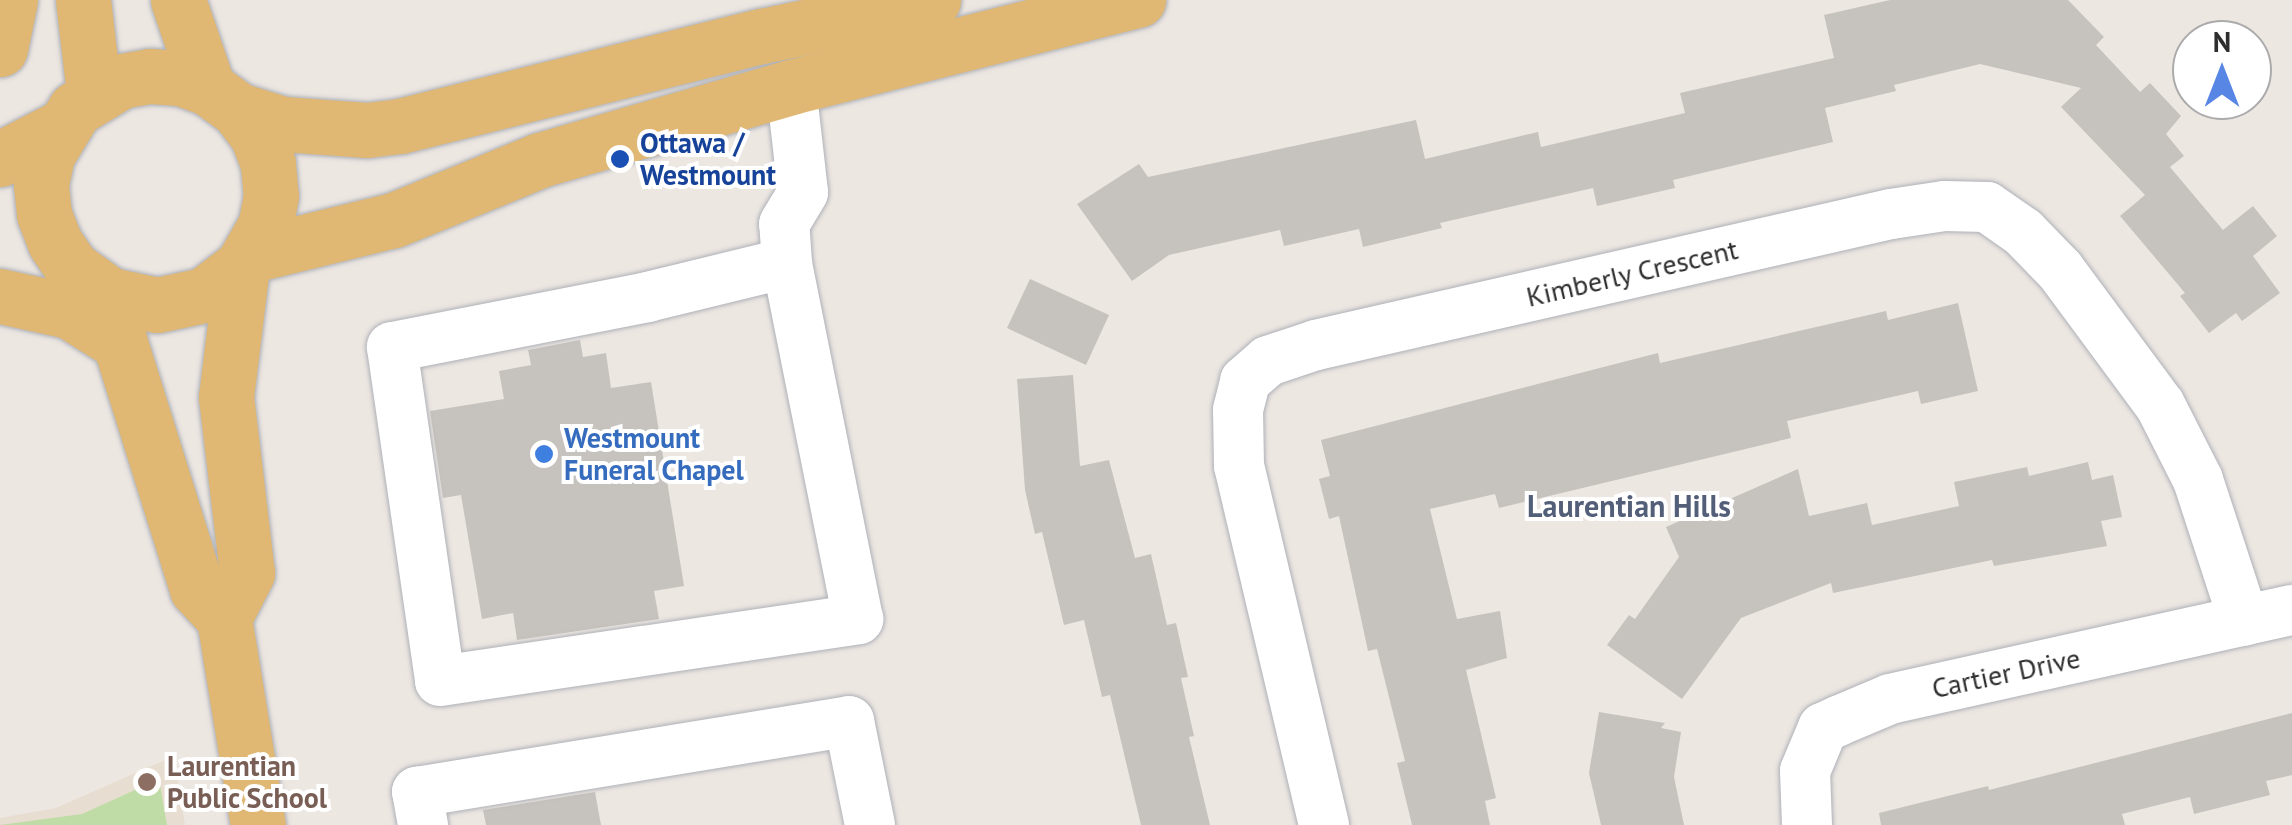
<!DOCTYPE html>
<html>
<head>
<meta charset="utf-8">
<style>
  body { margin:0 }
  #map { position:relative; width:2292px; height:825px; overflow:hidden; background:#ede7e2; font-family:"PT Sans",sans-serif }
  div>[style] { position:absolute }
  .education>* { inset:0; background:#e8ddd1 }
  .green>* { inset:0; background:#c0dca6 }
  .building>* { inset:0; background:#c6c2bd }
  .roads { filter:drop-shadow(0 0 2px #aeb1b8) drop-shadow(0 0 2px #aeb1b8) }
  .minor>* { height:50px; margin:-25px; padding:0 25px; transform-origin:25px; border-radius:25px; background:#fff }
  .major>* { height:55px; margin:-27.5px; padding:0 27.5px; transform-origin:27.5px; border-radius:27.5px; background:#e0b874 }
  .dots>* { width:28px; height:28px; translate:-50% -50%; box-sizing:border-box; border:5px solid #fff; border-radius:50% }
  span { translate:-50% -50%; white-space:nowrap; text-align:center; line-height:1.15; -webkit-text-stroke:8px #fff; paint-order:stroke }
  .transit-label { font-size:28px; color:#164399; font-weight:700 }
  .left { translate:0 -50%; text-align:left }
  .street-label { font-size:28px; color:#2e2e2e }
  .shop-label { font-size:28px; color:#366cbe; font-weight:700 }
  .education-label { font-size:28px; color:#785e54; font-weight:700 }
  .neighbourhood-label { font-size:30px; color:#535f79; font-weight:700 }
  .north { position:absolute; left:2172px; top:20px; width:100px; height:100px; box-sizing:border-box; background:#fff; border:2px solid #ababab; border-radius:50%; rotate:0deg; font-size:28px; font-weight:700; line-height:40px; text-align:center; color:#2e2e2e }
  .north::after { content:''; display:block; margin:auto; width:35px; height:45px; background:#5886e4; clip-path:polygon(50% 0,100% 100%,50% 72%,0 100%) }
</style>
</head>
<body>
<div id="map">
  <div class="education">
    <div style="clip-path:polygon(174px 756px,185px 825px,0 825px,0 818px,56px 808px)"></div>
  </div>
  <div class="green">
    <div style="clip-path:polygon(159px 779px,167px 825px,0 825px,82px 814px)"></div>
  </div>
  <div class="building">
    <div style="clip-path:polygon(1890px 0,2068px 0,2104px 37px,2096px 45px,2140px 92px,2150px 83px,2181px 116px,2166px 134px,2184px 156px,2170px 167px,2223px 230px,2253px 206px,2277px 236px,2253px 256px,2280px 293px,2242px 321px,2236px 313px,2209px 333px,2180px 296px,2185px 293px,2120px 216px,2145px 195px,2061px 107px,2081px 88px,1980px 64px,1894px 85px,1896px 91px,1825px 108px,1833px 142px,1673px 180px,1675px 188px,1597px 206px,1593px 188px,1440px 223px,1442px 228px,1363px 247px,1359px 229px,1284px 246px,1280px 230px,1169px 255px,1132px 281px,1077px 204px,1139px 164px,1148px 177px,1416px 120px,1425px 159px,1538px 132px,1541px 147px,1685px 113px,1680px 93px,1834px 58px,1824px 15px)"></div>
    <div style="clip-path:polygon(1030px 279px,1109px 315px,1086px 365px,1007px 328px)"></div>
    <div style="clip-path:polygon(1958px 303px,1978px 391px,1921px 404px,1918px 391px,1787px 421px,1791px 438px,1499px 508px,1495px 494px,1430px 509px,1457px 619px,1500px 611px,1507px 658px,1466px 670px,1496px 798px,1485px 801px,1490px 825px,1412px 825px,1397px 763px,1405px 761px,1377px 649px,1368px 651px,1339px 516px,1329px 519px,1319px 479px,1330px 476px,1321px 440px,1658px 353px,1660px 363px,1886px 311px,1888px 320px)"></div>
    <div style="clip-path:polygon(580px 340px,583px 357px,606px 353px,611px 388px,651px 382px,684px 586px,654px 591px,659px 619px,517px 640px,513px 613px,482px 619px,461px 495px,443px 498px,430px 411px,504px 399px,499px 371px,531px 365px,528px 350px)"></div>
    <div style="clip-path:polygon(1073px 375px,1080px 466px,1109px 460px,1135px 558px,1151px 554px,1167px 625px,1176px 623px,1188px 677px,1181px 678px,1194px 736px,1189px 737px,1210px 825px,1141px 825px,1110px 695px,1102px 697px,1084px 620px,1064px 625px,1042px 532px,1035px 534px,1025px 490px,1017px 379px)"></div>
    <div style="clip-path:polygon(2088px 462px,2092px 480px,2113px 475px,2122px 517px,2101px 521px,2107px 546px,1994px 566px,1992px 560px,1833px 593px,1831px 583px,1741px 618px,1682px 699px,1607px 645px,1629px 615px,1635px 619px,1679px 557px,1666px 527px,1798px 469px,1809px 516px,1867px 503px,1872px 525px,1959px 506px,1954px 482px,2027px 467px,2029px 476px)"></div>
    <div style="clip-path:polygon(1599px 712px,1665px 723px,1661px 728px,1681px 732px,1674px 777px,1684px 825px,1601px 825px,1589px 773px)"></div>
    <div style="clip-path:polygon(2292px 713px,2292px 775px,2266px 781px,2270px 795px,2194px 814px,2190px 797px,2122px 814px,2125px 825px,1881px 825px,1879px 813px,1988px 786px,1989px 790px)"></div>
    <div style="clip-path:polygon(595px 792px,601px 825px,486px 825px,483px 810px)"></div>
  </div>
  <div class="roads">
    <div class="minor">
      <div style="left:787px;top:263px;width:143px;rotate:166.3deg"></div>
      <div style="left:648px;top:297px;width:261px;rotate:168.9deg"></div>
      <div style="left:392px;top:347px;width:337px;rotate:81.8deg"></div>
      <div style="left:440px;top:681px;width:423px;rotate:-8.4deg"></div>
      <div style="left:858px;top:619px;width:363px;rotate:-101.3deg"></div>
      <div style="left:787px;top:263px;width:39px;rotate:-94deg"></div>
      <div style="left:784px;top:224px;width:37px;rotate:-59deg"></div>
      <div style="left:803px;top:192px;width:106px;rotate:-96.5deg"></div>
      <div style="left:423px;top:825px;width:34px;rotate:-100deg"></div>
      <div style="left:417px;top:792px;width:438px;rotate:-9.3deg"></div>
      <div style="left:849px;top:721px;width:106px;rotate:78.6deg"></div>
      <div style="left:1324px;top:825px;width:369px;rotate:-103.3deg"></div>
      <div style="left:1239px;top:466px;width:56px;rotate:-91deg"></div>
      <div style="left:1238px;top:410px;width:30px;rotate:-76deg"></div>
      <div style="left:1245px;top:381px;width:30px;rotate:-41deg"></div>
      <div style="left:1268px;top:361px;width:51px;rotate:-18.4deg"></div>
      <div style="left:1316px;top:345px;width:590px;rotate:-12.83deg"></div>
      <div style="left:1891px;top:214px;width:54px;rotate:-8.6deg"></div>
      <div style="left:1944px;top:206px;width:43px;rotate:1.3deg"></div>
      <div style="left:1987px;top:207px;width:44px;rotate:34.8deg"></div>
      <div style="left:2023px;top:232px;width:53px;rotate:45.8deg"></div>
      <div style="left:2060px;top:270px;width:168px;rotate:53.5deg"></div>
      <div style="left:2160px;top:405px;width:84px;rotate:63.1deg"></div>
      <div style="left:2198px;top:480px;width:148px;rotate:71.9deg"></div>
      <div style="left:1807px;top:825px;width:54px;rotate:-92.1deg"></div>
      <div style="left:1805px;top:771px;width:47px;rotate:-67.3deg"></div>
      <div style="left:1823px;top:728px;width:17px;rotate:-25deg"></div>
      <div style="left:1838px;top:721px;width:56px;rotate:-22.9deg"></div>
      <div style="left:1890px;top:699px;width:412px;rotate:-12.5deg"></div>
    </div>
    <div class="major">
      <div style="left:83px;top:0;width:95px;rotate:83.3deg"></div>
      <div style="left:178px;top:0;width:93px;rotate:71.2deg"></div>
      <div style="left:0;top:49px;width:50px;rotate:-78.5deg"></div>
      <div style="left:238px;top:110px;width:31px;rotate:53deg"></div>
      <div style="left:257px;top:135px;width:31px;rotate:69deg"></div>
      <div style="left:268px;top:164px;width:32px;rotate:85deg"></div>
      <div style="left:271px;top:196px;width:31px;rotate:101deg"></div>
      <div style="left:265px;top:226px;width:46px;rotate:119.9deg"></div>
      <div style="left:242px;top:266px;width:48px;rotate:142.7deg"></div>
      <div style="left:204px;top:295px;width:48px;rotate:168deg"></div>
      <div style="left:157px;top:305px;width:48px;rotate:-168deg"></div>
      <div style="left:110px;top:295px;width:47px;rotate:-144.6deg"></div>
      <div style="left:72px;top:268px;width:30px;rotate:-124deg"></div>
      <div style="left:55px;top:243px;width:31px;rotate:-111deg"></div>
      <div style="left:44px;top:214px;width:30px;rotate:-96deg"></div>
      <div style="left:41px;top:184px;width:30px;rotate:-78deg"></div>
      <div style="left:47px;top:155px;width:54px;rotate:-58.7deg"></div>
      <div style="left:75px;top:109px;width:54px;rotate:-31.3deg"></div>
      <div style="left:121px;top:81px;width:29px;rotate:-10deg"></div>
      <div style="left:150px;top:76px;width:30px;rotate:4deg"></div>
      <div style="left:180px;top:78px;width:30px;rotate:20deg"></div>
      <div style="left:208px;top:88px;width:37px;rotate:36deg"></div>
      <div style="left:238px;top:110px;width:47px;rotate:17.3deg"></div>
      <div style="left:283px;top:124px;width:84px;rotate:4.1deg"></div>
      <div style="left:367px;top:130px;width:33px;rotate:-7deg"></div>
      <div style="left:400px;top:126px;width:373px;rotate:-14deg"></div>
      <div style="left:762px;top:36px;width:175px;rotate:-11.9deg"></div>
      <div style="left:0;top:159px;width:68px;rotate:-27.3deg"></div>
      <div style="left:251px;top:255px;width:147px;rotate:-13.8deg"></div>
      <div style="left:394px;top:220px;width:158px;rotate:-22.3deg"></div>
      <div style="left:540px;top:160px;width:261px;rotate:-16.2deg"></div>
      <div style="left:791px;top:87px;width:358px;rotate:-14.1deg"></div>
      <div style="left:110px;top:295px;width:49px;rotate:78.2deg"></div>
      <div style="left:120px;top:343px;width:258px;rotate:72.6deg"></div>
      <div style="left:197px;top:589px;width:40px;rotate:47deg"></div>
      <div style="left:0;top:296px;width:71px;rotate:12.3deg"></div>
      <div style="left:69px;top:311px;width:60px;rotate:32.1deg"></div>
      <div style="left:224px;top:618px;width:51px;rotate:-62.9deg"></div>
      <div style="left:247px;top:573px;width:177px;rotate:-96.8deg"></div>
      <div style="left:226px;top:397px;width:132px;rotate:-83deg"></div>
      <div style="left:224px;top:618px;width:210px;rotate:80.7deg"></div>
    </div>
  </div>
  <div class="dots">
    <div style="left:620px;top:159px;background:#1a4fb4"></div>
    <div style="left:544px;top:454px;background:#3f7fe0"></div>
    <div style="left:147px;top:782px;background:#8d6e63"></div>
  </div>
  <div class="transit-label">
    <span class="left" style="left:640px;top:159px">Ottawa /<br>Westmount</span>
  </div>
  <div class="street-label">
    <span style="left:1632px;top:273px;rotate:-13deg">Kimberly Crescent</span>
    <span style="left:2006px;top:673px;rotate:-12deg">Cartier Drive</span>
  </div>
  <div class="shop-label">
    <span class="left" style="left:564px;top:454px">Westmount<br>Funeral Chapel</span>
  </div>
  <div class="education-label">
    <span class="left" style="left:167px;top:782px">Laurentian<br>Public School</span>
  </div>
  <div class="neighbourhood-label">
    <span style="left:1629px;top:506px">Laurentian Hills</span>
  </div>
  <div class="north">N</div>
</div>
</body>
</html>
